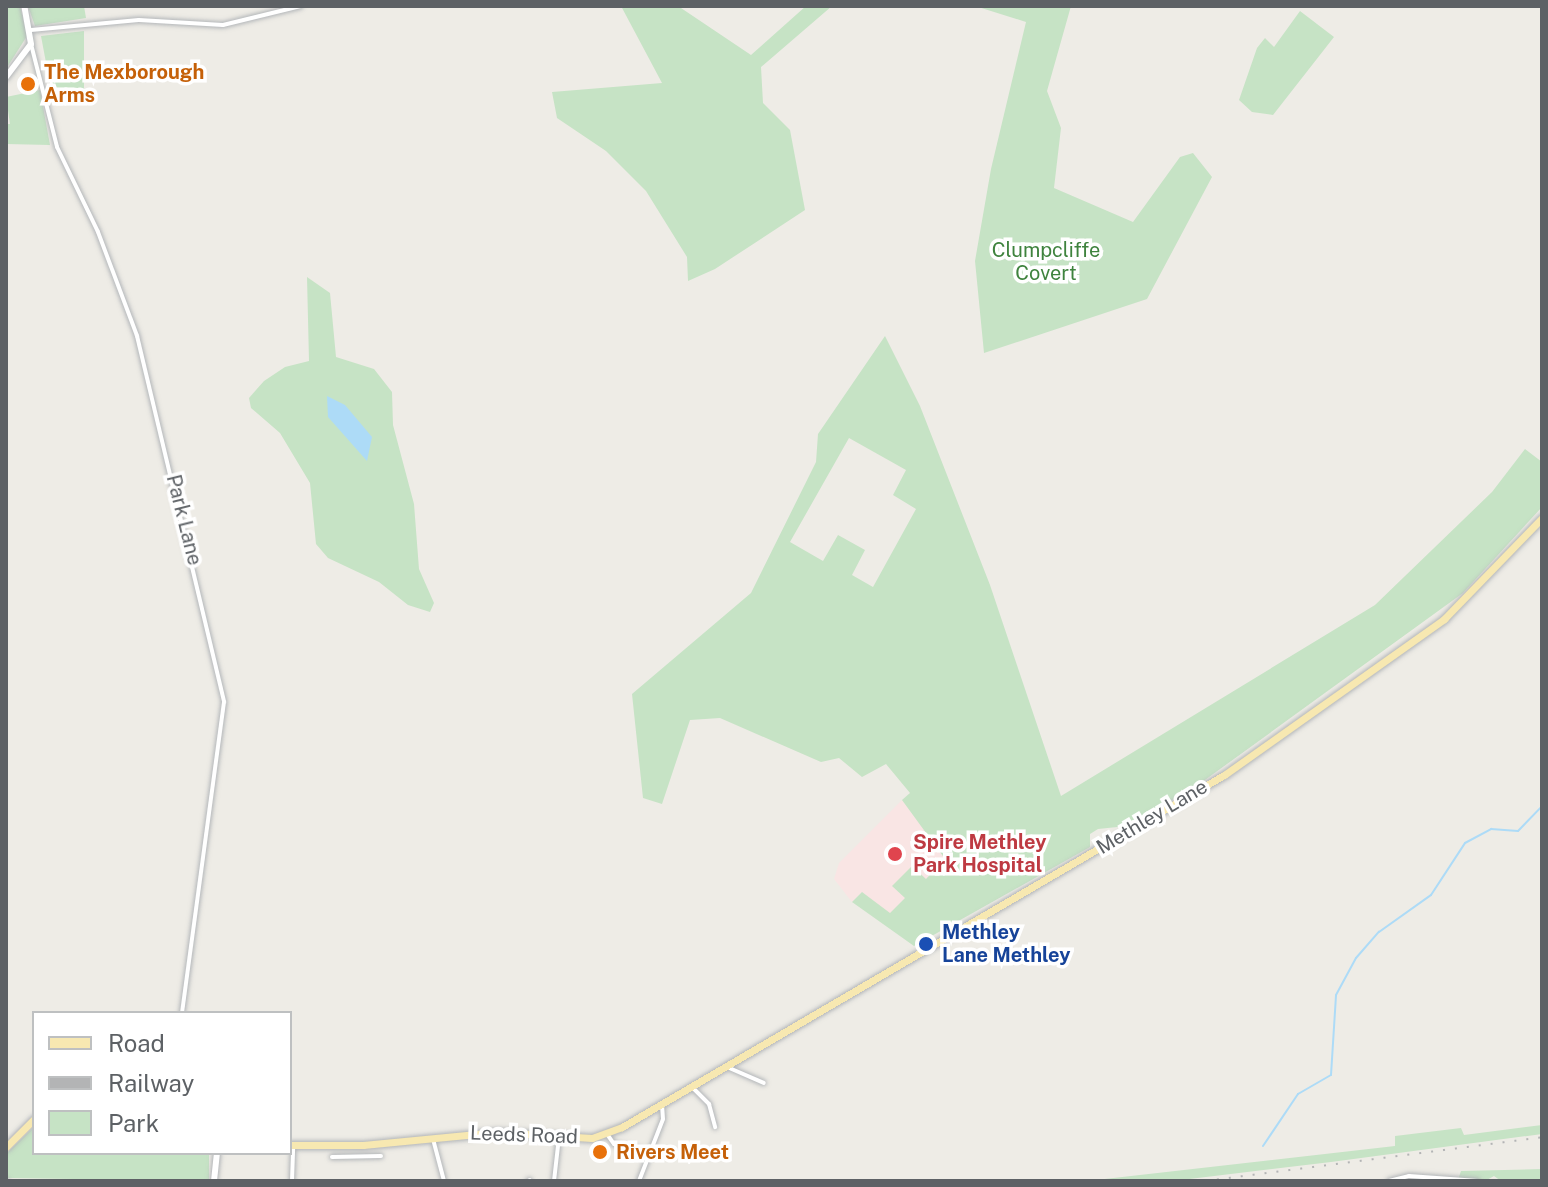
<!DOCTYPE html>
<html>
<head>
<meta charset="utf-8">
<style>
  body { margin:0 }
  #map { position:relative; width:1548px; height:1187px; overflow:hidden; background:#eeece6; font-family:"Public Sans",sans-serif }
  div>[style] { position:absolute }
  .medical>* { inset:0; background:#f9e5e4 }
  .green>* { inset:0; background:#c6e3c5 }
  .water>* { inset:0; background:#addbf7 }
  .stream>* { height:2px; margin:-1px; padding:0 1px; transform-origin:1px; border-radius:1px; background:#addbf7 }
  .roads { filter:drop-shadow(0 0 2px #b3b6b9) drop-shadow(0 0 2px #b3b6b9) }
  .street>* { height:4px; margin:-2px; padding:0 2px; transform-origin:2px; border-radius:2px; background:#fff }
  .secondary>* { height:6px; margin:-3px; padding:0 3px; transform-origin:3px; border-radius:3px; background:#fff }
  .primary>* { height:7px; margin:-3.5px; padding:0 3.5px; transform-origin:3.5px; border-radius:3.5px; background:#f7e8b1 }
  .rail>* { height:2px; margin-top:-1px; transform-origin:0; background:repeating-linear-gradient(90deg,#b3b4b5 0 2px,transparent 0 12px) }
  .dots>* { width:22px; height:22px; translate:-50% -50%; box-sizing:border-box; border:4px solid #fff; border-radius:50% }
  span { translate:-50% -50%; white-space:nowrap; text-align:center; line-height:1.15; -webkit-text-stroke:7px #fff; paint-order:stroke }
  .food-label { font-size:20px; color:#c56008; font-weight:700 }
  .left { translate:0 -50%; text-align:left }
  .park-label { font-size:20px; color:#3f833e }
  .street-label { font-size:20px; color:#5d6165 }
  .health-label { font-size:20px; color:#be3a42; font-weight:700 }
  .transit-label { font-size:20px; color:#164399; font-weight:700 }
  .frame { position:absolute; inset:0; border:8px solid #5d6165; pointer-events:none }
  .legend { position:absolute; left:32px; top:1011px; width:260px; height:144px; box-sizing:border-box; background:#fff; border:2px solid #bec0c1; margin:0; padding:10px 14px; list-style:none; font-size:24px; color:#5d6165 }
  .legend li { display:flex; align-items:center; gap:16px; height:40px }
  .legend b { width:40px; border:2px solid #bec0c1 }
</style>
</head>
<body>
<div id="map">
  <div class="medical">
    <div style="clip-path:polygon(902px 800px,946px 859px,926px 879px,893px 886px,905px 898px,890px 914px,862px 892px,852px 902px,834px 879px,839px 863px)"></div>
  </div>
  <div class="green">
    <div style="clip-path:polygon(6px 6px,20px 6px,27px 36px,6px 69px)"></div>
    <div style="clip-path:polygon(28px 6px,84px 6px,86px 18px,35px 26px)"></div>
    <div style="clip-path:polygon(621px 6px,678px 6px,751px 55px,806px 6px,832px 6px,761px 67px,763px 103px,790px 130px,805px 210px,715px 269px,688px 281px,687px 257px,646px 191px,606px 151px,557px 118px,552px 92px,662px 83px)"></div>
    <div style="clip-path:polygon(975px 6px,1071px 6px,1047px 91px,1061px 128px,1054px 188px,1133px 222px,1180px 157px,1193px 153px,1212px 177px,1147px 299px,984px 353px,975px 261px,991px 169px,1026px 22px)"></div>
    <div style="clip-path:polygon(1300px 11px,1334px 37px,1273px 115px,1252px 112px,1239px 100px,1257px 48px,1265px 38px,1274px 47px)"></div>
    <div style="clip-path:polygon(84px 31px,84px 101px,52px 95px,41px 36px)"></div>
    <div style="clip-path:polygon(40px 90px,50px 145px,6px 144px,6px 124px,10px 124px,6px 97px)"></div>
    <div style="clip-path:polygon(307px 277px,330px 293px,336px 357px,374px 369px,392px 392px,393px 425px,414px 504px,419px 569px,434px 603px,430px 612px,408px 605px,379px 582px,328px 558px,316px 544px,310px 483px,280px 433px,251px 408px,249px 398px,264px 381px,285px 367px,309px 361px)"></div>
    <div style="clip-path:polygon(evenodd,885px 336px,920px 406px,990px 585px,1061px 796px,1375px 605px,1492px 492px,1525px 449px,1542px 462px,1542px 507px,1463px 593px,1198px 785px,1127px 826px,1098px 829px,1090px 834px,1090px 847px,914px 946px,852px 902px,862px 892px,890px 913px,905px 898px,892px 886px,912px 866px,926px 879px,945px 859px,902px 800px,910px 793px,886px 764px,862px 777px,839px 758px,821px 762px,720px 718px,690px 720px,662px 804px,643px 798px,632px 694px,751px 593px,816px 462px,818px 434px,885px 336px,849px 438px,906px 470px,893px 495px,916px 509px,873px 587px,852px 575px,865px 550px,838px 535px,823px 561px,790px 542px,849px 438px)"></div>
    <div style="clip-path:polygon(1542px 1125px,1542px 1134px,1331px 1162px,1173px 1181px,1087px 1181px,1395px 1146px,1395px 1136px,1461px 1128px,1464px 1135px)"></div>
    <div style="clip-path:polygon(34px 1127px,34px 1153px,209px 1153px,209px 1181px,6px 1178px,8px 1152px)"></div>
    <div style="clip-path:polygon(1542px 1169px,1542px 1181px,1501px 1181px,1494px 1176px,1485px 1181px,1439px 1181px,1458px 1180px,1461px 1171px)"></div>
  </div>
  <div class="water">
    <div style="clip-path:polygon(327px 396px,345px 405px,372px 437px,367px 461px,328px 417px)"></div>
  </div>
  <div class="stream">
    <div style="left:1263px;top:1146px;width:63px;rotate:-56.1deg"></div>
    <div style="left:1298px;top:1094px;width:38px;rotate:-30deg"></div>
    <div style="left:1331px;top:1075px;width:80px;rotate:-86.4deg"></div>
    <div style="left:1336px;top:995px;width:42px;rotate:-61.6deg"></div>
    <div style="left:1356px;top:958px;width:35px;rotate:-49deg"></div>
    <div style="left:1379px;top:932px;width:64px;rotate:-35.4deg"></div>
    <div style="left:1431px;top:895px;width:62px;rotate:-56.8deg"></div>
    <div style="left:1465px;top:843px;width:30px;rotate:-28deg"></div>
    <div style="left:1491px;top:829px;width:27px;rotate:4deg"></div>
    <div style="left:1518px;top:831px;width:35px;rotate:-46deg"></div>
  </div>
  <div class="roads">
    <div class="street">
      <div style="left:31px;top:30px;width:108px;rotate:-5.3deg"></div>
      <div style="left:139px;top:20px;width:84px;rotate:3.4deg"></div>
      <div style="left:223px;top:25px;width:80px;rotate:-13.7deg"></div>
      <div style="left:31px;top:44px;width:106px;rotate:75.8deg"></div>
      <div style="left:57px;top:147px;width:94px;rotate:64.2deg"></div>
      <div style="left:98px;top:232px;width:111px;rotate:69.4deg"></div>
      <div style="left:137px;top:336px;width:376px;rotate:76.6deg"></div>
      <div style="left:224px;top:702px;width:314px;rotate:97.7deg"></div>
      <div style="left:727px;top:1067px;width:40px;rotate:23.4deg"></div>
      <div style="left:693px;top:1088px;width:23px;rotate:45deg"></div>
      <div style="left:709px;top:1104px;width:24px;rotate:75deg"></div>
      <div style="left:607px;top:1134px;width:12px;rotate:55deg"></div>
      <div style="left:614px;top:1144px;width:37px;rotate:13deg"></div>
      <div style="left:433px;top:1139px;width:43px;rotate:75.3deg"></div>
      <div style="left:332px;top:1157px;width:49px;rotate:-1.2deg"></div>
      <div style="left:6px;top:1181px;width:1px"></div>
      <div style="left:292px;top:1181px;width:35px;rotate:-88deg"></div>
      <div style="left:528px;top:1181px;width:2px;rotate:-27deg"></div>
      <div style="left:554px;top:1181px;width:44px;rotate:-83.5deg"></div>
      <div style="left:639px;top:1181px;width:66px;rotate:-68.8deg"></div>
      <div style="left:663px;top:1119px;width:15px;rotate:-94deg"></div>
      <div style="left:1389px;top:1181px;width:21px;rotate:-14deg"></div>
      <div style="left:1409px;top:1176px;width:69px;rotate:4.1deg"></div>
    </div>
    <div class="secondary">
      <div style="left:6px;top:77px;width:41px;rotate:-52.9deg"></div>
      <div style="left:31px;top:44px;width:39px;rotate:-100deg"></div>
      <div style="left:214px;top:1181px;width:28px;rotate:-84deg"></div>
    </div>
    <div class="primary">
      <div style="left:290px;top:1145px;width:73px"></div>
      <div style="left:363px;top:1145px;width:135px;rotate:-5.5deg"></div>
      <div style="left:497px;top:1132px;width:95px;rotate:3.6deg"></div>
      <div style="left:592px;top:1138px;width:32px;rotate:-20deg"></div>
      <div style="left:622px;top:1127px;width:697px;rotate:-30.32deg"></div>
      <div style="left:1224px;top:775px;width:270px;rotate:-35.3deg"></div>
      <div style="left:1444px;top:619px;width:141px;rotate:-45.9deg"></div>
      <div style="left:6px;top:1147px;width:40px;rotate:-45deg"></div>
    </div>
  </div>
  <div class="rail">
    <div style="left:1205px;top:1181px;width:340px;rotate:-7.4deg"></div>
  </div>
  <div class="dots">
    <div style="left:28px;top:84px;background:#e8710a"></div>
    <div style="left:895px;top:854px;background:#e0444e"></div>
    <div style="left:926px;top:944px;background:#1a4fb4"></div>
    <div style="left:600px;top:1152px;background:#e8710a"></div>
  </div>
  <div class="food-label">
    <span class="left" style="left:44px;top:84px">The Mexborough<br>Arms</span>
    <span class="left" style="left:616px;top:1152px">Rivers Meet</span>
  </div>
  <div class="park-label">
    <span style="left:1046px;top:262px">Clumpcliffe<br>Covert</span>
  </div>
  <div class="street-label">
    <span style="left:184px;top:520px;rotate:76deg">Park Lane</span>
    <span style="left:1152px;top:817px;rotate:-31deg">Methley Lane</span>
    <span style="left:524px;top:1135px;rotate:2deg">Leeds Road</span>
  </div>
  <div class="health-label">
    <span class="left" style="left:913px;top:854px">Spire Methley<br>Park Hospital</span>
  </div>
  <div class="transit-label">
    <span class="left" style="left:942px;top:944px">Methley<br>Lane Methley</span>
  </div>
  <div class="frame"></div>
  <ul class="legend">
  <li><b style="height:10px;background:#f7e8b1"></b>Road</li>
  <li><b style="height:10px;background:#b3b4b5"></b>Railway</li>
  <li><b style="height:22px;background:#c6e3c5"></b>Park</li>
  </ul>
</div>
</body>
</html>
